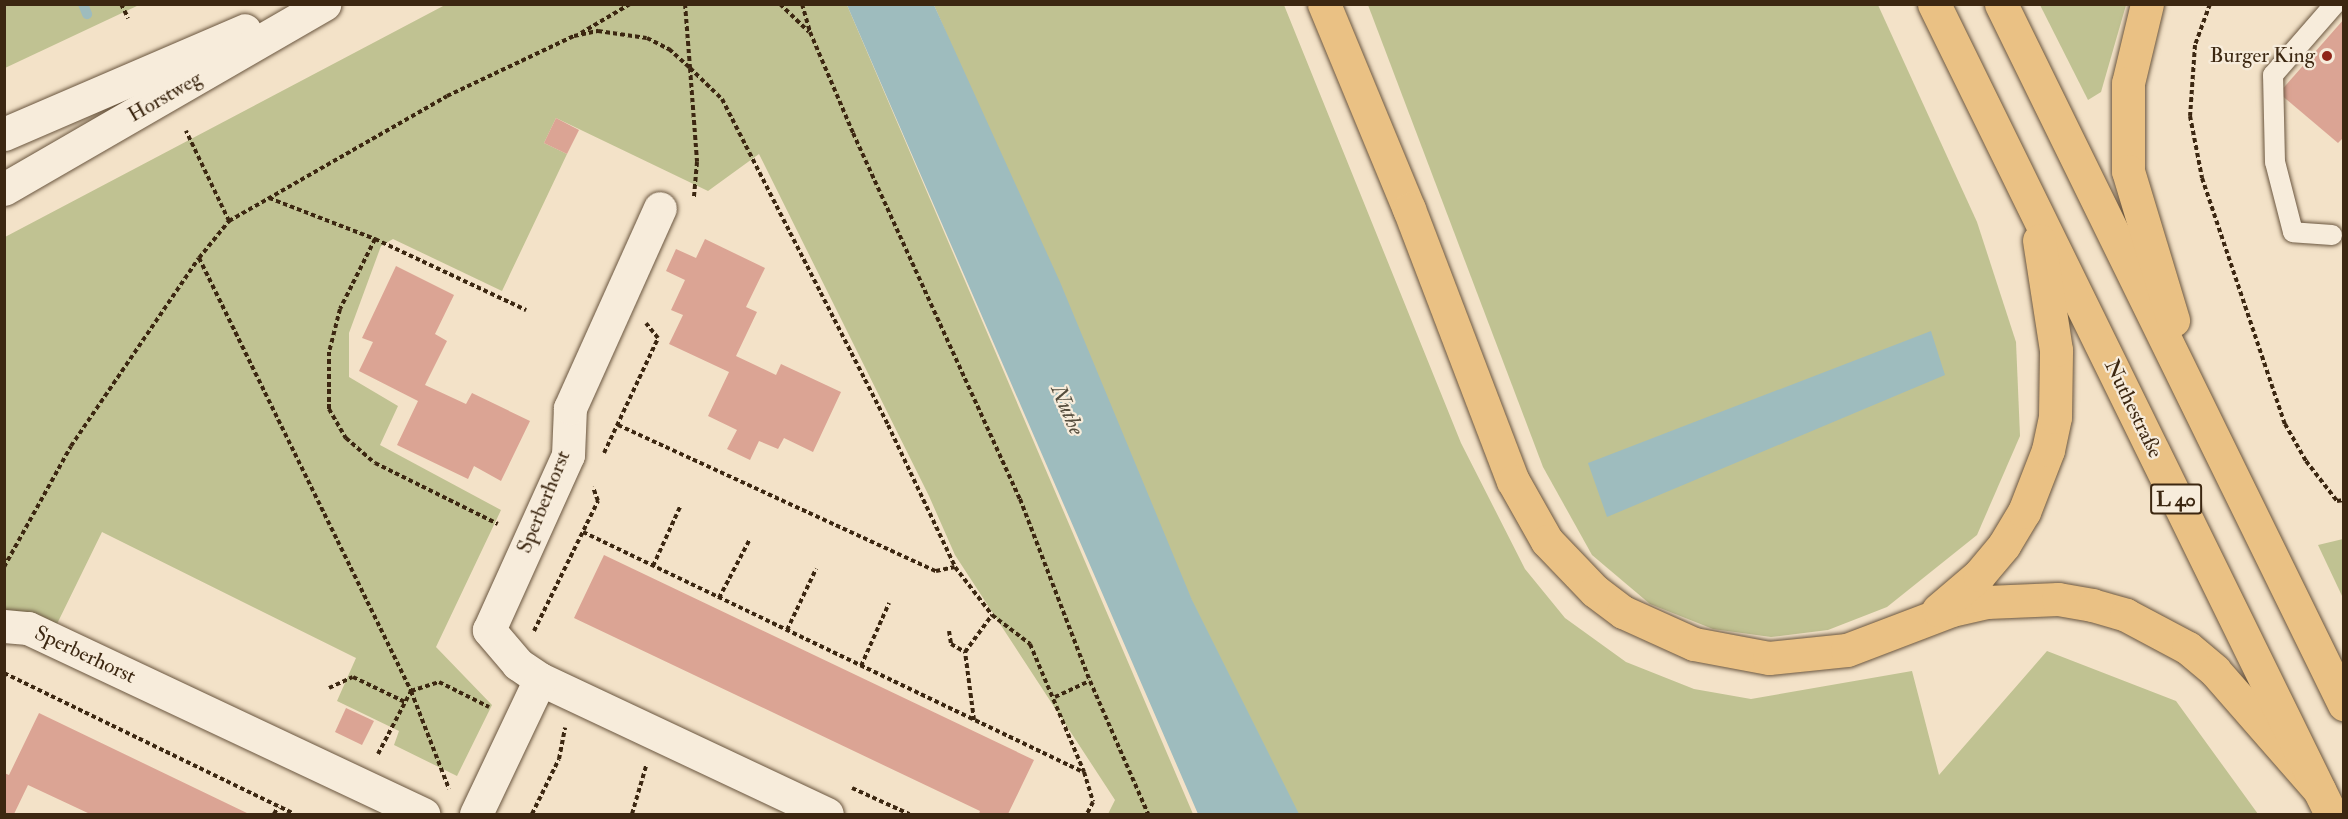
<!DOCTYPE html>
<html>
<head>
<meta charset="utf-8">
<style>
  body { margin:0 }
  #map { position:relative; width:2348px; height:819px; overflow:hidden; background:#f3e2c8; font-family:"IM FELL Double Pica",serif }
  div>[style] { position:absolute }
  .green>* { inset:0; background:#c0c292 }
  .water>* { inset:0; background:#9ebcbe }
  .stream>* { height:10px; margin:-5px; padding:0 5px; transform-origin:5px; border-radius:5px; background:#9ebcbe }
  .building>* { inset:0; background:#dba494 }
  .path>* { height:4px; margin-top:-2px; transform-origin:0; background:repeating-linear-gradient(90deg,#3c2711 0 4.5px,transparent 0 7.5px) }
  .roads { filter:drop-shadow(0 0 2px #6a563f) drop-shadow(0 0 2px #6a563f) }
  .lane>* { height:20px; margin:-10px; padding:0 10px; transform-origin:10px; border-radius:10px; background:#f7ecdb }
  .street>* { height:33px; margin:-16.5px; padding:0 16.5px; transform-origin:16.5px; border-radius:16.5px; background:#f7ecdb }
  .secondary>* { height:33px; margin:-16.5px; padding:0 16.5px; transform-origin:16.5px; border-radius:16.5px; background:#f7ecdb }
  .highway>* { height:33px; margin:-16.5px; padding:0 16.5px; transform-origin:16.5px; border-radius:16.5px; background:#eac184 }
  .dots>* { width:16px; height:16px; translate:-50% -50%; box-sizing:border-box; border:3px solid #f7ecdb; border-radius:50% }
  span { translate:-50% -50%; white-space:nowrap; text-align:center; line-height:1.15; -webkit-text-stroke:4.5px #f7ecdb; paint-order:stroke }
  .shield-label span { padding:2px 4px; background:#f7ecdb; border:2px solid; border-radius:4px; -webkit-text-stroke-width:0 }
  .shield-label { font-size:20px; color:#3c2711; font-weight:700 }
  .poi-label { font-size:21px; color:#3c2711 }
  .right { translate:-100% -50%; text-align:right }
  .street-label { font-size:21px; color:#3c2711 }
  .water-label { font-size:22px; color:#544c3c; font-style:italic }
  .frame { position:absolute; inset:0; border:6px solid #3c2711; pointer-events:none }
</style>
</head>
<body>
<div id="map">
  <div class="green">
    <div style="clip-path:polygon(5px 4px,139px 4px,139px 5px,5px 68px)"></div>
    <div style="clip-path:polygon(445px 5px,847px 5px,1193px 814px,1108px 814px,1115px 800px,955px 555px,929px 496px,759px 154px,708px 191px,556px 118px,544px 143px,567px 154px,502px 291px,393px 239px,381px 246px,349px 333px,349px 377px,398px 406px,380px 445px,501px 510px,436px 647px,492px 705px,457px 776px,394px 745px,399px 731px,337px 701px,356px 658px,102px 532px,55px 628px,5px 617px,5px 237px)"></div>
    <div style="clip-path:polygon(934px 5px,1284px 5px,1461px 443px,1525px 569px,1565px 618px,1626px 662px,1694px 689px,1751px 699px,1912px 671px,1939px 775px,2047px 651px,2176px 701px,2258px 814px,1284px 814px)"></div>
    <div style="clip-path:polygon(1368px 5px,1878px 5px,1977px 222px,2016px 342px,2020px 436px,1977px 535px,1887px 607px,1828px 630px,1771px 637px,1713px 629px,1650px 604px,1592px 555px,1543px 467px)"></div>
    <div style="clip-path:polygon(2040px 5px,2126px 5px,2101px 92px,2088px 100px)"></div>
    <div style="clip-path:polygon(2343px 539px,2344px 539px,2343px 598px,2318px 545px)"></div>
  </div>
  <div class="water">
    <div style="clip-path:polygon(847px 5px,934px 5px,1060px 282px,1192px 600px,1299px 814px,1198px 814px)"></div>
    <div style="clip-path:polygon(1931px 331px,1945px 375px,1607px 517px,1588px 463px)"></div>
  </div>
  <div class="stream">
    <div style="left:83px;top:4px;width:11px;rotate:68deg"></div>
  </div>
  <div class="building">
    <div style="clip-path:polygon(2344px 19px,2344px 137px,2338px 143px,2279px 93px)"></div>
    <div style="clip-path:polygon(556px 118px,579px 130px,567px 154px,544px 143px)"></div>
    <div style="clip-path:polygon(705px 239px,765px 268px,746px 307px,757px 312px,736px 356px,776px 375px,781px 364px,841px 392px,813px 452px,784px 438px,778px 449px,759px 441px,750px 460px,727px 449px,737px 430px,708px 416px,729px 372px,669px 344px,683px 315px,671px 310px,685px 280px,666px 271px,676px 249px,696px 258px)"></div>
    <div style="clip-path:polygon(396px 266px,454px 295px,435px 334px,447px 341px,425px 385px,466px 404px,472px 393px,530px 421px,501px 481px,474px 466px,468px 479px,397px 445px,418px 401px,359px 371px,373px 342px,362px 338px)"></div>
    <div style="clip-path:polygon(604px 555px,1034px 760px,1008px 814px,979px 814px,980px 811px,574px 618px)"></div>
    <div style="clip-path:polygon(346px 708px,374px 721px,362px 745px,335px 732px)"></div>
    <div style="clip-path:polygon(39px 713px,249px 814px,90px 814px,28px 785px,14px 814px,4px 814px,4px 773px,9px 775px)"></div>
  </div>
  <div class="path">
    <div style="left:121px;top:4px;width:16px;rotate:63deg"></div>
    <div style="left:685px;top:4px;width:64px;rotate:85.5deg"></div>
    <div style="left:690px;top:68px;width:45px;rotate:44.1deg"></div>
    <div style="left:722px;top:99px;width:366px;rotate:63deg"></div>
    <div style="left:888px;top:425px;width:157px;rotate:64.7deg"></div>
    <div style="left:955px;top:567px;width:61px;rotate:52.4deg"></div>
    <div style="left:992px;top:615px;width:48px;rotate:37.3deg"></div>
    <div style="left:1030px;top:644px;width:139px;rotate:67.1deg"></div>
    <div style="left:1084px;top:772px;width:31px;rotate:73deg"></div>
    <div style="left:1093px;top:802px;width:13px;rotate:117deg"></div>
    <div style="left:780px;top:4px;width:40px;rotate:44deg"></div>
    <div style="left:802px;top:4px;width:29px;rotate:74deg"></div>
    <div style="left:810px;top:32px;width:110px;rotate:66.9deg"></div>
    <div style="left:853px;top:133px;width:402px;rotate:65.5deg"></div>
    <div style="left:1020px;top:499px;width:195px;rotate:69deg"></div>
    <div style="left:1090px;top:681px;width:145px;rotate:66.4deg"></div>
    <div style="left:2210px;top:4px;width:44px;rotate:110.1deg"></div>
    <div style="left:2195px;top:45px;width:71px;rotate:94deg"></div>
    <div style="left:2190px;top:116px;width:63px;rotate:79deg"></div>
    <div style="left:2202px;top:178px;width:260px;rotate:71.4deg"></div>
    <div style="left:2285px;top:424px;width:43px;rotate:60.4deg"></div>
    <div style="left:2306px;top:461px;width:51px;rotate:52.2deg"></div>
    <div style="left:2337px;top:501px;width:7px;rotate:-8deg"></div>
    <div style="left:581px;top:33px;width:57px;rotate:-30.6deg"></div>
    <div style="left:574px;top:36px;width:25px;rotate:-12deg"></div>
    <div style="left:598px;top:31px;width:49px;rotate:8.1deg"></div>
    <div style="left:647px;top:38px;width:25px;rotate:27deg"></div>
    <div style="left:669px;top:49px;width:28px;rotate:42deg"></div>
    <div style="left:690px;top:68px;width:94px;rotate:85.7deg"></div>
    <div style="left:697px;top:162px;width:35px;rotate:95deg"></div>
    <div style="left:269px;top:198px;width:114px;rotate:21.1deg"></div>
    <div style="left:375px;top:239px;width:167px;rotate:25.2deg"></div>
    <div style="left:229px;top:221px;width:251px;rotate:-29.8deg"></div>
    <div style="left:447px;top:96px;width:140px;rotate:-25.3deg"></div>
    <div style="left:375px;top:239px;width:78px;rotate:116.6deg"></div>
    <div style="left:340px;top:309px;width:44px;rotate:104.3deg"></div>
    <div style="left:329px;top:352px;width:57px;rotate:90deg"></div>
    <div style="left:329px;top:409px;width:34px;rotate:60deg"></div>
    <div style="left:346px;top:438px;width:38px;rotate:41deg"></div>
    <div style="left:375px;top:463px;width:137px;rotate:26.4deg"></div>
    <div style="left:199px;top:258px;width:482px;rotate:63.9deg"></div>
    <div style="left:411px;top:691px;width:105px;rotate:68.8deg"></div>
    <div style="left:618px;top:425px;width:350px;rotate:24.7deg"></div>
    <div style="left:936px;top:571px;width:19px;rotate:-12deg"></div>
    <div style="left:604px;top:453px;width:127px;rotate:-64.8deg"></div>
    <div style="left:658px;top:338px;width:19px;rotate:-129deg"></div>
    <div style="left:583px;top:532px;width:555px;rotate:25.64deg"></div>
    <div style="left:653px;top:566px;width:65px;rotate:-65.4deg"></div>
    <div style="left:4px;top:567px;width:138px;rotate:-61deg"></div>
    <div style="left:71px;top:446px;width:227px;rotate:-55.8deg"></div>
    <div style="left:199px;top:258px;width:48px;rotate:-51deg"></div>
    <div style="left:229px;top:221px;width:100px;rotate:-115.5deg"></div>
    <div style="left:719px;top:598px;width:67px;rotate:-62.3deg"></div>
    <div style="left:787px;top:630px;width:68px;rotate:-64.6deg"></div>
    <div style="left:534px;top:631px;width:145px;rotate:-63.8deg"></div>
    <div style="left:598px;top:501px;width:15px;rotate:-110deg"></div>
    <div style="left:949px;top:631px;width:13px;rotate:81deg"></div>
    <div style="left:951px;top:644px;width:16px;rotate:30deg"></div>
    <div style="left:861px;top:666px;width:69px;rotate:-66deg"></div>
    <div style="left:4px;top:673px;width:322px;rotate:25.9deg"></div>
    <div style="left:329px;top:688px;width:26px;rotate:-25deg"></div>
    <div style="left:353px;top:677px;width:58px;rotate:25.7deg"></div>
    <div style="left:1055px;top:697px;width:38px;rotate:-25deg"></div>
    <div style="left:974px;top:720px;width:69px;rotate:-97.5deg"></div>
    <div style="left:965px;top:652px;width:46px;rotate:-53.9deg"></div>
    <div style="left:378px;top:754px;width:71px;rotate:-62.4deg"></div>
    <div style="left:411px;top:691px;width:29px;rotate:-18deg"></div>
    <div style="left:439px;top:682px;width:56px;rotate:26.6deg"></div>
    <div style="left:852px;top:788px;width:63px;rotate:24.5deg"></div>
    <div style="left:274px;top:814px;width:8px;rotate:-60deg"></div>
    <div style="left:532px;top:814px;width:61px;rotate:-63.9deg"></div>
    <div style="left:559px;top:759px;width:32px;rotate:-79deg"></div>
    <div style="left:632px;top:814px;width:50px;rotate:-73.7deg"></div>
  </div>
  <div class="roads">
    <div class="lane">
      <div style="left:2332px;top:235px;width:39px;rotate:-176deg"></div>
      <div style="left:2293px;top:232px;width:72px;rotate:-104.4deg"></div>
      <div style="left:2275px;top:162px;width:87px;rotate:-91.3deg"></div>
      <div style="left:2273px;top:75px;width:94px;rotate:-48.9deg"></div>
    </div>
    <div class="street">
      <div style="left:4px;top:626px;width:24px;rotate:5deg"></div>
      <div style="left:28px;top:628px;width:437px;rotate:25.2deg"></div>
      <div style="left:540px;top:679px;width:317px;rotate:25.2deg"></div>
      <div style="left:476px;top:814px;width:149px;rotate:-64.6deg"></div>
      <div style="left:540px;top:679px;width:27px;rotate:-146deg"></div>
      <div style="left:518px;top:664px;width:45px;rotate:-130.5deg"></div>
      <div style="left:489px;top:630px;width:192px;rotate:-65.7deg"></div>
      <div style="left:568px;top:455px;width:47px;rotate:-87.6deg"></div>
      <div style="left:570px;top:408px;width:219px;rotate:-65.8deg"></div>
    </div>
    <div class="secondary">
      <div style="left:4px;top:134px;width:262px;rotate:-23.3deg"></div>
      <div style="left:4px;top:189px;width:370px;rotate:-30deg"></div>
    </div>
    <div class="highway">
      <div style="left:1324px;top:4px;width:222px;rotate:67.5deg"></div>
      <div style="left:1409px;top:209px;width:291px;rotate:69.1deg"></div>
      <div style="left:1513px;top:481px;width:69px;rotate:60.5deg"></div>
      <div style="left:1547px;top:541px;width:69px;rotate:46.2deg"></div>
      <div style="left:1595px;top:591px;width:35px;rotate:37deg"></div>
      <div style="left:1623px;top:612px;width:78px;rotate:24.3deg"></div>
      <div style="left:1694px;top:644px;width:76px;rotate:10.6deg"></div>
      <div style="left:1769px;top:658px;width:78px;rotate:-5.9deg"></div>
      <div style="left:1847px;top:650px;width:112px;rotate:-20.9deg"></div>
      <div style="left:1952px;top:610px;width:36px;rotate:-13deg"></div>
      <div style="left:1987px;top:602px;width:71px;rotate:-2.4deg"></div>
      <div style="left:2058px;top:599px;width:35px;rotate:10deg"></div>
      <div style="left:2092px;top:605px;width:35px;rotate:16deg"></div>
      <div style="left:2126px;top:615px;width:70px;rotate:28deg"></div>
      <div style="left:2188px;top:648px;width:35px;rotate:40deg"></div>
      <div style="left:2215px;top:671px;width:158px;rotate:48.8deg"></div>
      <div style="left:1934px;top:4px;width:902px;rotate:63.89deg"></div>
      <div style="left:2001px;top:4px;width:780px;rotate:63.9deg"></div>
      <div style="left:2147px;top:4px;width:81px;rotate:103.5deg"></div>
      <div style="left:2128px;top:83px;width:88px;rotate:90deg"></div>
      <div style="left:2128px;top:171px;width:156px;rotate:73.2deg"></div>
      <div style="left:1938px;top:610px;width:54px;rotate:-40.5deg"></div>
      <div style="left:1979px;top:575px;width:39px;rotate:-50deg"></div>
      <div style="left:2004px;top:545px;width:39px;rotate:-59deg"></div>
      <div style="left:2024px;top:512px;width:66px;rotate:-68.8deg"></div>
      <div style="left:2048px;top:450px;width:34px;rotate:-78deg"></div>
      <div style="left:2055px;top:417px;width:67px;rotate:-89.1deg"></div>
      <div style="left:2056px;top:350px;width:111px;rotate:-98.8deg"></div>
    </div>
  </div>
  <div class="dots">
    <div style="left:2327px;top:56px;background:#8f2418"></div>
  </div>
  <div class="shield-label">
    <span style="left:2176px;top:499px">L 40</span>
  </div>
  <div class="poi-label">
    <span class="right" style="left:2315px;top:56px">Burger King</span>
  </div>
  <div class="street-label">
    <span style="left:165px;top:97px;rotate:-30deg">Horstweg</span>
    <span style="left:2133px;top:409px;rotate:64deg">Nuthestraße</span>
    <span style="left:544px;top:502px;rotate:-68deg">Sperberhorst</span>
    <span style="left:85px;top:655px;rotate:25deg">Sperberhorst</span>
  </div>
  <div class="water-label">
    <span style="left:1067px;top:410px;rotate:67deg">Nuthe</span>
  </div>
  <div class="frame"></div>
</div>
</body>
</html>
